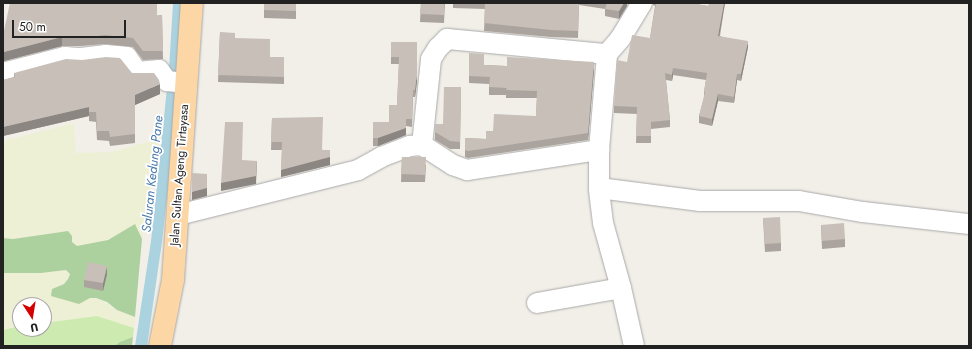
<!DOCTYPE html>
<html>
<head>
<meta charset="utf-8">
<style>
  body { margin:0 }
  #map { position:relative; width:972px; height:349px; overflow:hidden; background:#f2efe9; font-family:Jost,sans-serif }
  div>[style] { position:absolute }
  .farmland>* { inset:0; background:#eef0d5 }
  .grass>* { inset:0; background:#cdebb0 }
  .forest>* { inset:0; background:#add19e }
  .water>* { inset:0; background:#aad3df }
  .roads { filter:drop-shadow(0 0 1px #a9a9a9) drop-shadow(0 0 1px #a9a9a9) }
  .minor>* { height:20px; margin:-10px; padding:0 10px; transform-origin:10px; border-radius:10px; background:#fff }
  .major>* { height:22px; margin:-11px; padding:0 11px; transform-origin:11px; border-radius:11px; background:#fcd6a4 }
  .wall>* { inset:0; background:#aba49e }
  .shaded-wall>* { inset:0; background:#8b8681 }
  .building>* { inset:0; background:#c7bfb8 }
  span { translate:-50% -50%; white-space:nowrap; text-align:center; line-height:1.15; -webkit-text-stroke:3.5px #fff; paint-order:stroke }
  .street-label { font-size:12px; color:#222 }
  .water-label { font-size:13px; color:#4a7aab; font-style:italic }
  .frame { position:absolute; inset:0; border:4px solid #222; pointer-events:none }
  .north { position:absolute; left:12px; top:297px; width:40px; height:40px; box-sizing:border-box; background:#fff; border:1px solid #a7a7a7; border-radius:50%; rotate:168deg; font-size:11px; font-weight:700; line-height:16px; text-align:center; color:#222 }
  .north::after { content:''; display:block; margin:auto; width:14px; height:18px; background:#d40000; clip-path:polygon(50% 0,100% 100%,50% 72%,0 100%) }
  .scale { position:absolute; left:12px; top:20px; width:114px; height:18px; box-sizing:border-box; border:2px solid #222; border-top:0; padding-left:5px; font-size:12px; line-height:14px; white-space:nowrap; color:#222; -webkit-text-stroke:3px #fff; paint-order:stroke }
</style>
</head>
<body>
<div id="map">
  <div class="farmland">
    <div style="clip-path:polygon(74px 123px,76px 153px,112px 152px,160px 138px,154px 179px,147px 194px,142px 239px,140px 236px,139px 229px,90px 245px,77px 246px,72px 242px,68px 231px,12px 239px,3px 238px,3px 141px)"></div>
    <div style="clip-path:polygon(66px 270px,70px 274px,68px 279px,64px 284px,58px 286px,90px 298px,102px 300px,117px 310px,135px 317px,134px 328px,97px 316px,44px 323px,44px 305px,20px 305px,20px 326px,3px 330px,3px 273px,41px 273px)"></div>
  </div>
  <div class="grass">
    <div style="clip-path:polygon(97px 316px,134px 328px,133px 337px,115px 346px,3px 346px,3px 330px,20px 326px,20px 329px,44px 329px,44px 323px)"></div>
  </div>
  <div class="forest">
    <div style="clip-path:polygon(135px 224px,142px 239px,135px 317px,117px 310px,107px 302px,96px 298px,90px 298px,79px 304px,51px 296px,52px 289px,64px 284px,68px 279px,70px 274px,66px 270px,41px 273px,3px 273px,3px 238px,13px 239px,68px 231px,72px 236px,72px 242px,77px 246px,108px 240px)"></div>
    <div style="clip-path:polygon(133px 337px,132px 346px,115px 346px,120px 342px)"></div>
  </div>
  <div class="water">
    <div style="clip-path:polygon(173px 3px,184px 3px,181px 70px,162px 242px,147px 346px,135px 346px,151px 241px,169px 69px)"></div>
  </div>
  <div class="roads">
    <div class="minor">
      <div style="left:3px;top:73px;width:64px;rotate:-14.5deg"></div>
      <div style="left:65px;top:57px;width:16px;rotate:4deg"></div>
      <div style="left:81px;top:58px;width:25px;rotate:-7deg"></div>
      <div style="left:106px;top:55px;width:21px;rotate:5deg"></div>
      <div style="left:127px;top:57px;width:18px;rotate:56deg"></div>
      <div style="left:137px;top:72px;width:22px;rotate:-5deg"></div>
      <div style="left:159px;top:70px;width:14px;rotate:54deg"></div>
      <div style="left:167px;top:81px;width:20px;rotate:6deg"></div>
      <div style="left:422px;top:145px;width:86px;rotate:-84deg"></div>
      <div style="left:431px;top:59px;width:13px;rotate:-58deg"></div>
      <div style="left:438px;top:48px;width:13px;rotate:-45deg"></div>
      <div style="left:447px;top:39px;width:161px;rotate:5.4deg"></div>
      <div style="left:599px;top:188px;width:102px;rotate:7.3deg"></div>
      <div style="left:700px;top:201px;width:99px"></div>
      <div style="left:799px;top:201px;width:65px;rotate:9.8deg"></div>
      <div style="left:863px;top:212px;width:107px;rotate:6.5deg"></div>
      <div style="left:178px;top:215px;width:186px;rotate:-14deg"></div>
      <div style="left:358px;top:170px;width:26px;rotate:-29deg"></div>
      <div style="left:381px;top:157px;width:31px;rotate:-21deg"></div>
      <div style="left:410px;top:146px;width:12px;rotate:-5deg"></div>
      <div style="left:422px;top:145px;width:37px;rotate:33deg"></div>
      <div style="left:453px;top:165px;width:15px;rotate:20deg"></div>
      <div style="left:467px;top:170px;width:134px;rotate:-8.6deg"></div>
      <div style="left:537px;top:303px;width:85px;rotate:-10.1deg"></div>
      <div style="left:634px;top:346px;width:59px;rotate:-102.6deg"></div>
      <div style="left:621px;top:288px;width:67px;rotate:-105.5deg"></div>
      <div style="left:603px;top:223px;width:35px;rotate:-97deg"></div>
      <div style="left:599px;top:188px;width:38px;rotate:-90deg"></div>
      <div style="left:599px;top:150px;width:96px;rotate:-85.2deg"></div>
      <div style="left:607px;top:54px;width:20px;rotate:-49deg"></div>
      <div style="left:620px;top:39px;width:42px;rotate:-58.6deg"></div>
    </div>
    <div class="major">
      <div style="left:160px;top:346px;width:67px;rotate:-78.9deg"></div>
      <div style="left:173px;top:280px;width:278px;rotate:-86.1deg"></div>
    </div>
  </div>
  <div class="wall">
    <div style="clip-path:polygon(264px 3px,296px 3px,296px 19px,264px 18px)"></div>
    <div style="clip-path:polygon(421px 3px,445px 3px,444px 23px,420px 22px)"></div>
    <div style="clip-path:polygon(453px 3px,627px 3px,627px 6px,619px 19px,605px 16px,605px 9px,579px 5px,578px 38px,551px 37px,484px 31px,485px 9px,453px 8px)"></div>
    <div style="clip-path:polygon(653px 3px,690px 3px,708px 6px,725px 3px,720px 36px,748px 47px,741px 81px,737px 80px,734px 103px,718px 101px,712px 126px,699px 123px,699px 116px,704px 98px,704px 92px,706px 80px,673px 75px,672px 81px,666px 80px,670px 120px,670px 127px,651px 129px,651px 143px,636px 143px,637px 114px,614px 113px,614px 106px,627px 62px,650px 38px,655px 6px,653px 5px)"></div>
    <div style="clip-path:polygon(162px 15px,163px 59px,143px 60px,133px 47px,105px 44px,81px 46px,62px 46px,4px 61px,3px 35px)"></div>
    <div style="clip-path:polygon(220px 32px,235px 38px,270px 57px,284px 57px,284px 84px,218px 82px)"></div>
    <div style="clip-path:polygon(391px 42px,417px 81px,415px 97px,413px 97px,412px 127px,406px 126px,406px 135px,378px 146px,373px 146px,373px 122px,389px 122px,397px 105px,399px 64px,391px 64px)"></div>
    <div style="clip-path:polygon(469px 53px,484px 65px,594px 70px,588px 140px,468px 158px,465px 157px,465px 138px,486px 139px,493px 131px,536px 116px,537px 98px,506px 98px,506px 95px,489px 95px,489px 84px,469px 83px)"></div>
    <div style="clip-path:polygon(14px 73px,132px 73px,160px 94px,135px 105px,135px 143px,110px 146px,109px 141px,97px 140px,96px 122px,89px 121px,89px 116px,3px 136px,3px 80px,14px 77px)"></div>
    <div style="clip-path:polygon(461px 87px,460px 149px,450px 149px,435px 140px,435px 124px,443px 124px)"></div>
    <div style="clip-path:polygon(272px 118px,323px 150px,330px 165px,281px 177px,282px 150px,271px 150px)"></div>
    <div style="clip-path:polygon(402px 157px,426px 165px,425px 182px,401px 182px)"></div>
    <div style="clip-path:polygon(763px 218px,781px 243px,781px 251px,765px 252px)"></div>
    <div style="clip-path:polygon(821px 225px,845px 239px,845px 247px,822px 249px)"></div>
    <div style="clip-path:polygon(107px 274px,103px 291px,84px 287px,84px 280px)"></div>
  </div>
  <div class="shaded-wall">
    <div style="clip-path:polygon(624px 3px,627px 3px,627px 6px,619px 19px,619px 11px)"></div>
    <div style="clip-path:polygon(724px 3px,725px 3px,718px 42px,718px 36px)"></div>
    <div style="clip-path:polygon(62px 37px,62px 46px,4px 61px,4px 52px)"></div>
    <div style="clip-path:polygon(748px 41px,748px 47px,741px 81px,741px 74px)"></div>
    <div style="clip-path:polygon(594px 62px,594px 70px,588px 140px,588px 133px)"></div>
    <div style="clip-path:polygon(673px 68px,673px 75px,672px 81px,672px 75px)"></div>
    <div style="clip-path:polygon(417px 73px,417px 81px,415px 97px,415px 90px)"></div>
    <div style="clip-path:polygon(737px 74px,737px 80px,734px 103px,734px 97px)"></div>
    <div style="clip-path:polygon(160px 84px,160px 94px,135px 105px,135px 143px,135px 95px)"></div>
    <div style="clip-path:polygon(718px 94px,718px 101px,712px 126px,712px 119px)"></div>
    <div style="clip-path:polygon(89px 107px,89px 116px,3px 136px,3px 127px)"></div>
    <div style="clip-path:polygon(406px 119px,406px 135px,378px 146px,378px 138px)"></div>
    <div style="clip-path:polygon(330px 150px,330px 165px,281px 177px,281px 170px)"></div>
    <div style="clip-path:polygon(257px 161px,256px 184px,221px 191px,221px 183px)"></div>
    <div style="clip-path:polygon(207px 174px,207px 196px,192px 200px,192px 192px)"></div>
    <div style="clip-path:polygon(107px 266px,107px 274px,103px 291px,103px 283px)"></div>
  </div>
  <div class="building">
    <div style="clip-path:polygon(10px 3px,157px 3px,157px 16px,162px 15px,163px 51px,143px 51px,133px 38px,105px 35px,81px 38px,62px 37px,4px 52px,3px 35px)"></div>
    <div style="clip-path:polygon(264px 3px,296px 3px,296px 11px,264px 10px)"></div>
    <div style="clip-path:polygon(421px 3px,444px 3px,444px 15px,420px 14px)"></div>
    <div style="clip-path:polygon(485px 3px,579px 3px,578px 31px,551px 30px,484px 23px)"></div>
    <div style="clip-path:polygon(607px 3px,624px 3px,619px 11px,605px 9px)"></div>
    <div style="clip-path:polygon(656px 3px,690px 3px,708px 6px,709px 3px,724px 3px,718px 36px,748px 41px,741px 74px,737px 74px,734px 97px,718px 94px,712px 119px,699px 116px,705px 92px,704px 92px,707px 73px,673px 68px,672px 75px,665px 73px,670px 120px,651px 122px,651px 136px,636px 136px,637px 107px,614px 106px,617px 60px,627px 62px,632px 35px,650px 38px)"></div>
    <div style="clip-path:polygon(220px 32px,235px 33px,235px 38px,270px 39px,270px 57px,284px 57px,284px 77px,218px 75px)"></div>
    <div style="clip-path:polygon(391px 42px,417px 42px,417px 73px,415px 90px,413px 90px,412px 119px,406px 119px,406px 128px,378px 138px,373px 138px,373px 122px,389px 122px,389px 105px,397px 105px,399px 57px,391px 57px)"></div>
    <div style="clip-path:polygon(469px 53px,484px 54px,484px 65px,507px 66px,507px 57px,594px 62px,588px 133px,468px 151px,465px 150px,465px 138px,486px 139px,486px 131px,493px 131px,494px 114px,536px 116px,537px 91px,506px 90px,507px 88px,489px 87px,490px 77px,469px 76px)"></div>
    <div style="clip-path:polygon(106px 57px,120px 58px,132px 73px,154px 73px,159px 80px,160px 84px,135px 95px,135px 134px,110px 137px,109px 131px,97px 131px,96px 112px,89px 112px,89px 107px,3px 127px,3px 80px,15px 77px,14px 73px,66px 59px,82px 60px)"></div>
    <div style="clip-path:polygon(444px 87px,461px 87px,460px 142px,450px 141px,435px 132px,435px 124px,443px 124px)"></div>
    <div style="clip-path:polygon(323px 117px,322px 150px,330px 150px,330px 157px,281px 170px,282px 142px,271px 142px,272px 118px)"></div>
    <div style="clip-path:polygon(225px 122px,243px 122px,242px 160px,257px 161px,256px 176px,221px 183px)"></div>
    <div style="clip-path:polygon(402px 157px,426px 157px,425px 175px,401px 174px)"></div>
    <div style="clip-path:polygon(192px 173px,207px 174px,207px 188px,192px 192px)"></div>
    <div style="clip-path:polygon(780px 217px,781px 243px,765px 244px,763px 218px)"></div>
    <div style="clip-path:polygon(844px 223px,845px 239px,822px 241px,821px 225px)"></div>
    <div style="clip-path:polygon(88px 262px,107px 266px,103px 283px,84px 280px)"></div>
  </div>
  <div class="street-label">
    <span style="left:180px;top:175px;rotate:-86deg">Jalan Sultan Ageng Tirtayasa</span>
  </div>
  <div class="water-label">
    <span style="left:153px;top:174px;rotate:-84deg">Saluran Kedung Pane</span>
  </div>
  <div class="frame"></div>
  <div class="north">U</div>
  <div class="scale">50 m</div>
</div>
</body>
</html>
